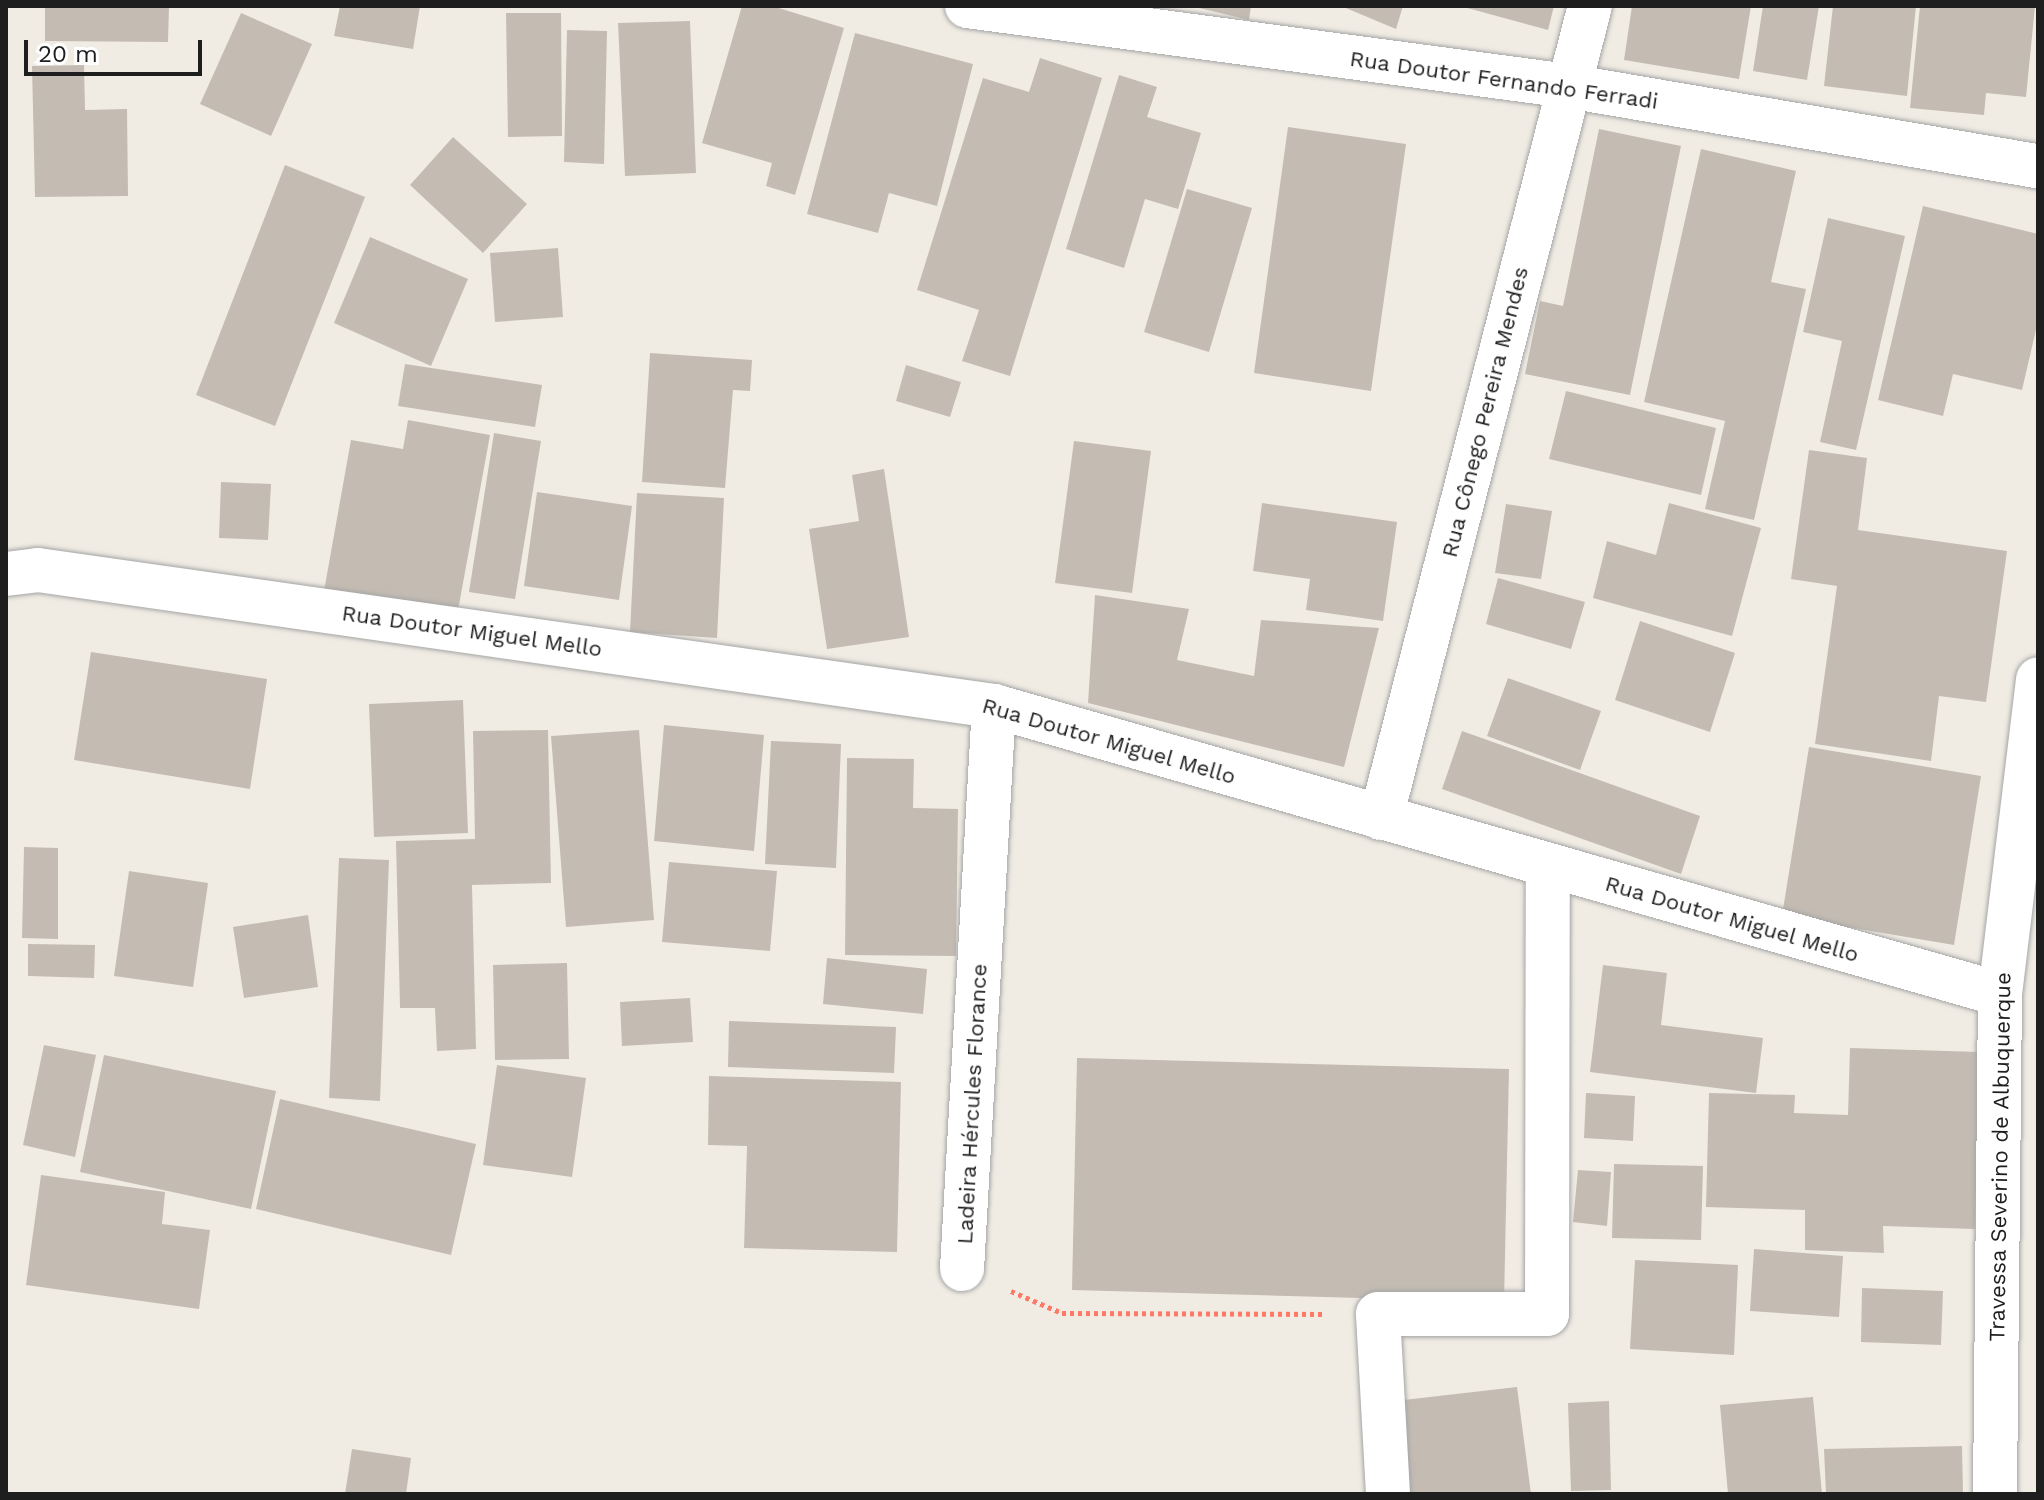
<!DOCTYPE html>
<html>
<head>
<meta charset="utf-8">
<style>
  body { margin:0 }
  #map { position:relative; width:2044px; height:1500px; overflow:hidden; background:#f0ece4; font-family:"Work Sans",sans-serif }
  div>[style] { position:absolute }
  .building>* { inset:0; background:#c4bcb3 }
  .path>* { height:5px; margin-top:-2.5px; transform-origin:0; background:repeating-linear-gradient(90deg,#fe7966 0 4px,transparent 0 8px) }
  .roads { filter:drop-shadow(0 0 2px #a5a5a5) drop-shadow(0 0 2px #a5a5a5) }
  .minor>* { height:44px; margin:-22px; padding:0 22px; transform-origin:22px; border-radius:22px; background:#fff }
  span { translate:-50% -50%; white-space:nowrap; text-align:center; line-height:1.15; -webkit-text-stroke:6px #fff; paint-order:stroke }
  .street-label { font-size:22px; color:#1e1e1e }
  .frame { position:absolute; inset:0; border:8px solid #1e1e1e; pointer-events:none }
  .scale { position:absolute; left:24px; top:40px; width:178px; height:36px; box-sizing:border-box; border:4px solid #1e1e1e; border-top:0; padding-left:10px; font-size:24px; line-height:28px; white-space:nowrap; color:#1e1e1e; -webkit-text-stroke:6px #fff; paint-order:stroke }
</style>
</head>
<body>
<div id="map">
  <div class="building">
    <div style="clip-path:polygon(45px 6px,169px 6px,168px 42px,45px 41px)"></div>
    <div style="clip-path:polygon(340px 6px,420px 6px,413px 49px,334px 36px)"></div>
    <div style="clip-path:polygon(742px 6px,772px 6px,844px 28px,795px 195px,766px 186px,772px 163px,702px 143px)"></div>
    <div style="clip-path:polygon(1191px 6px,1251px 6px,1249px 20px)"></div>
    <div style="clip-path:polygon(1341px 6px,1403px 6px,1396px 29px)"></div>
    <div style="clip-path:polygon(1460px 6px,1554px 6px,1548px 30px)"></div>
    <div style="clip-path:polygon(1632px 6px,1751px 6px,1739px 79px,1624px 60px)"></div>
    <div style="clip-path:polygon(1763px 6px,1819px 6px,1807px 80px,1753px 71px)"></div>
    <div style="clip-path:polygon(1833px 6px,1916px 6px,1907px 96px,1824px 86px)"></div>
    <div style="clip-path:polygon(1920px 6px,2035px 6px,2026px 97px,1986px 93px,1984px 115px,1910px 108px)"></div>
    <div style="clip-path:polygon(241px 13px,312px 44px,271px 136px,200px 104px)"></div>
    <div style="clip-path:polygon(506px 13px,561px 13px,562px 136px,508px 137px)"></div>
    <div style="clip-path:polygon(690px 21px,696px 173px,625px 176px,618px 23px)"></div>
    <div style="clip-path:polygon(567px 30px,607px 31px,604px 164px,564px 162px)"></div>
    <div style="clip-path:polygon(855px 33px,973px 64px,937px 206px,889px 193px,878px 233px,807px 214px)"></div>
    <div style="clip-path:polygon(1040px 58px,1102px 78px,1010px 376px,962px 361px,979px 310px,917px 290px,983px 78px,1029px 92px)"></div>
    <div style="clip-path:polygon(84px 65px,85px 110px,127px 109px,128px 196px,35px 197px,32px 66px)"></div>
    <div style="clip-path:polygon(1119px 75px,1157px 87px,1147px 117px,1201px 133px,1178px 209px,1145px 199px,1124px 268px,1066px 249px)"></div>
    <div style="clip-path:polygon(1288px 127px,1406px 144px,1371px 391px,1254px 373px)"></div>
    <div style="clip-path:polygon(1599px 129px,1681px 146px,1630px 395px,1525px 374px,1540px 301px,1563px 306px)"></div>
    <div style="clip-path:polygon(453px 137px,527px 204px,483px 253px,410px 185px)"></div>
    <div style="clip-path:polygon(1701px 149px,1796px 171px,1771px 282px,1806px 289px,1754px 520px,1705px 509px,1725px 421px,1644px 402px)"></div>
    <div style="clip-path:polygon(285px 165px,365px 197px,275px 426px,196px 395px)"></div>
    <div style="clip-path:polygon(1187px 189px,1252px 208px,1209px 352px,1144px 332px)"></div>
    <div style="clip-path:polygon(1923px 206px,2038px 234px,2038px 321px,2022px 390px,1953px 374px,1943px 416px,1878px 400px)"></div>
    <div style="clip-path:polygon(1828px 218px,1905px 236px,1856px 450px,1820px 442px,1842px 341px,1803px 332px)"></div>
    <div style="clip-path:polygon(370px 237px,468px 279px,431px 366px,334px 323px)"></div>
    <div style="clip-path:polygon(558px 248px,563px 317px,495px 322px,490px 253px)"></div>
    <div style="clip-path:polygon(650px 353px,752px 360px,750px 391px,733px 390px,725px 488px,642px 482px)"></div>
    <div style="clip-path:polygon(405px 364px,542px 385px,535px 427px,398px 406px)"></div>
    <div style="clip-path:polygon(906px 365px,961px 382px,950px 417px,896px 401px)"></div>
    <div style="clip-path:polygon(1566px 391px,1716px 428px,1701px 495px,1549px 459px)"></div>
    <div style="clip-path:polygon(408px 420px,490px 435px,457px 616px,324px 591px,351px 440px,403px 449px)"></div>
    <div style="clip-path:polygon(494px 433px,541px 441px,515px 599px,469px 592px)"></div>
    <div style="clip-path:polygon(1074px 441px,1151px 451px,1132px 593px,1055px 583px)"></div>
    <div style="clip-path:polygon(1809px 450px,1867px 458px,1858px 530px,2007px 551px,1986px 702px,1939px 696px,1931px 761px,1815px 744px,1837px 586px,1791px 579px)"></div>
    <div style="clip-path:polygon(884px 469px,909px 637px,827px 649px,809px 529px,859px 521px,852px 475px)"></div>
    <div style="clip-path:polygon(221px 482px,271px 484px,268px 540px,219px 538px)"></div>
    <div style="clip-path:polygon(537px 492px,632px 506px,619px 600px,524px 586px)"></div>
    <div style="clip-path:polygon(637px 493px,724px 498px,717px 638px,630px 632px)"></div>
    <div style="clip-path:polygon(1262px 503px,1397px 522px,1383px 621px,1306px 610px,1310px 579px,1253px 571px)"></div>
    <div style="clip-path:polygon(1669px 503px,1761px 528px,1732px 636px,1593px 598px,1607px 541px,1656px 555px)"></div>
    <div style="clip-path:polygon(1506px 504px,1552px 511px,1541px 579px,1495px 573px)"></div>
    <div style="clip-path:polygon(1498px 578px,1585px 602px,1571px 649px,1486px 624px)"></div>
    <div style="clip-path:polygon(1095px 595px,1189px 609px,1177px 660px,1254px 676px,1261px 620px,1379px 628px,1344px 767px,1088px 703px)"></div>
    <div style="clip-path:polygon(1640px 621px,1735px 653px,1710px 732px,1615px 700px)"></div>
    <div style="clip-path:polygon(91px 652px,267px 679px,250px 789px,74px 760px)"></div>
    <div style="clip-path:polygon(1508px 678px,1601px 711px,1580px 770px,1487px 736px)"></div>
    <div style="clip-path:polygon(463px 700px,468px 833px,374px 837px,369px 704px)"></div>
    <div style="clip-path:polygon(664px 725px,764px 735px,754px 851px,654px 841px)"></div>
    <div style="clip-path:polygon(548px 730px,551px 883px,472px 885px,476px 1049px,437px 1051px,435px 1008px,400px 1008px,396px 841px,475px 839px,473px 731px)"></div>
    <div style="clip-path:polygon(639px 730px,654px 920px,566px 927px,551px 736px)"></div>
    <div style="clip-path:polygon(1462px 731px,1700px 816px,1681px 874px,1442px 789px)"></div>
    <div style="clip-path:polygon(771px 741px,841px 744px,836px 868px,765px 864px)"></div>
    <div style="clip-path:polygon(1809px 747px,1981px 776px,1954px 945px,1782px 916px)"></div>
    <div style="clip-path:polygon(847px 758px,914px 759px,913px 808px,958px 809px,956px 956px,845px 955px)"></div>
    <div style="clip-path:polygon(24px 847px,58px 848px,58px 939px,22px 938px)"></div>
    <div style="clip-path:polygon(339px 858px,389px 860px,380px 1101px,329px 1098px)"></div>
    <div style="clip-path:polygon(669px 862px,777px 871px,770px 951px,662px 942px)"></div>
    <div style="clip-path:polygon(129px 871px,208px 883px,193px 987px,114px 976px)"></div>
    <div style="clip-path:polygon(308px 915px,318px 987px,244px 998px,233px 927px)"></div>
    <div style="clip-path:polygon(28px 944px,95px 945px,94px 978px,28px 976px)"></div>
    <div style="clip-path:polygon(827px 958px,927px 969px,923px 1014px,823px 1004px)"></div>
    <div style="clip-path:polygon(567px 963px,569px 1059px,495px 1060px,493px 965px)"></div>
    <div style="clip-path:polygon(1603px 965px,1667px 973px,1661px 1025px,1763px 1038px,1756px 1093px,1590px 1072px)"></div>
    <div style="clip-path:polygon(690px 998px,693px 1042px,622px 1046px,620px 1002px)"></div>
    <div style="clip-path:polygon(729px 1021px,896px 1027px,894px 1073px,728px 1067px)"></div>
    <div style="clip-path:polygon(44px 1045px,96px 1055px,75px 1157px,23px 1145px)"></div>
    <div style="clip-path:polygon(1850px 1048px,1979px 1052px,1975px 1229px,1883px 1226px,1884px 1253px,1805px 1250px,1805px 1210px,1706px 1207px,1709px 1093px,1795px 1095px,1794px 1113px,1848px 1115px)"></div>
    <div style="clip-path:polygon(104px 1055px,276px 1091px,251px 1209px,80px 1172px)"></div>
    <div style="clip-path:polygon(1077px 1058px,1509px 1069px,1504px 1302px,1072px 1290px)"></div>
    <div style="clip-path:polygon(497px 1065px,586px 1078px,572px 1177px,483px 1165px)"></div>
    <div style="clip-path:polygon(709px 1076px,901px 1082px,897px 1252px,744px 1248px,747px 1146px,708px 1145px)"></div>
    <div style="clip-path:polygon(1586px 1093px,1635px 1096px,1633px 1141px,1584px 1138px)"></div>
    <div style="clip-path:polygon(280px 1099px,476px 1144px,451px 1255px,256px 1209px)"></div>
    <div style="clip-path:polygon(1614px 1164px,1703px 1166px,1701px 1240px,1612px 1238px)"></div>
    <div style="clip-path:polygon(1578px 1170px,1611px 1172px,1607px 1226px,1573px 1222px)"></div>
    <div style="clip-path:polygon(41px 1175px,165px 1192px,162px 1224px,210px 1230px,199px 1309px,26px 1285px)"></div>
    <div style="clip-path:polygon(1754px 1249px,1843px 1256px,1839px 1317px,1750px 1311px)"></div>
    <div style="clip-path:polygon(1635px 1260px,1738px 1265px,1734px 1355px,1630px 1349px)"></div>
    <div style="clip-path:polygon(1862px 1288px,1943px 1291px,1941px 1345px,1861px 1342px)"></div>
    <div style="clip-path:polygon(1517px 1387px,1531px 1494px,1398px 1494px,1386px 1402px)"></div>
    <div style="clip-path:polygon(1813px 1397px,1822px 1494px,1728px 1494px,1720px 1405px)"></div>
    <div style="clip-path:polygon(1609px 1401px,1611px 1490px,1571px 1491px,1568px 1403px)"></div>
    <div style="clip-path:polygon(1962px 1446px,1963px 1494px,1826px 1494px,1824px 1449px)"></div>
    <div style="clip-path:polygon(352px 1449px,411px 1458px,406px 1494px,345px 1494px)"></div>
  </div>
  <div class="path">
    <div style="left:1011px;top:1291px;width:56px;rotate:23.3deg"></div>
    <div style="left:1062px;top:1313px;width:262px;rotate:0.2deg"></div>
  </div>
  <div class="roads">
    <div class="minor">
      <div style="left:967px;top:6px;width:606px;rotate:7.58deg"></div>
      <div style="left:1568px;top:86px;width:477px;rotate:9.7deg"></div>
      <div style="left:6px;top:574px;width:32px;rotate:-7deg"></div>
      <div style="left:38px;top:570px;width:966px;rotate:8.1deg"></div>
      <div style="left:994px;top:706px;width:1046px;rotate:15.98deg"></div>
      <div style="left:1381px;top:818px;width:838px;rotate:-75.57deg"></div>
      <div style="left:962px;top:1269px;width:564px;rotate:-86.75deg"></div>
      <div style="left:1388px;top:1494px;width:180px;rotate:-93.2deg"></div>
      <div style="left:1378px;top:1314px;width:169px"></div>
      <div style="left:1547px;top:1314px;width:447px;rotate:-89.9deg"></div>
      <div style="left:1995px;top:1494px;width:500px;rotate:-89.43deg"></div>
      <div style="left:2000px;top:994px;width:317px;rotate:-83.1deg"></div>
    </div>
  </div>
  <div class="street-label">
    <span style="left:1504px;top:80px;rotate:8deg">Rua Doutor Fernando Ferradi</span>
    <span style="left:1485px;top:412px;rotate:-76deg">Rua Cônego Pereira Mendes</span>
    <span style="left:472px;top:631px;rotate:8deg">Rua Doutor Miguel Mello</span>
    <span style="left:1109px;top:741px;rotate:16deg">Rua Doutor Miguel Mello</span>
    <span style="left:1732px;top:919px;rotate:16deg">Rua Doutor Miguel Mello</span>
    <span style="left:972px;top:1104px;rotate:-87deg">Ladeira Hércules Florance</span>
    <span style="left:2000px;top:1157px;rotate:-89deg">Travessa Severino de Albuquerque</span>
  </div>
  <div class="frame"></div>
  <div class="scale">20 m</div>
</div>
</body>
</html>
